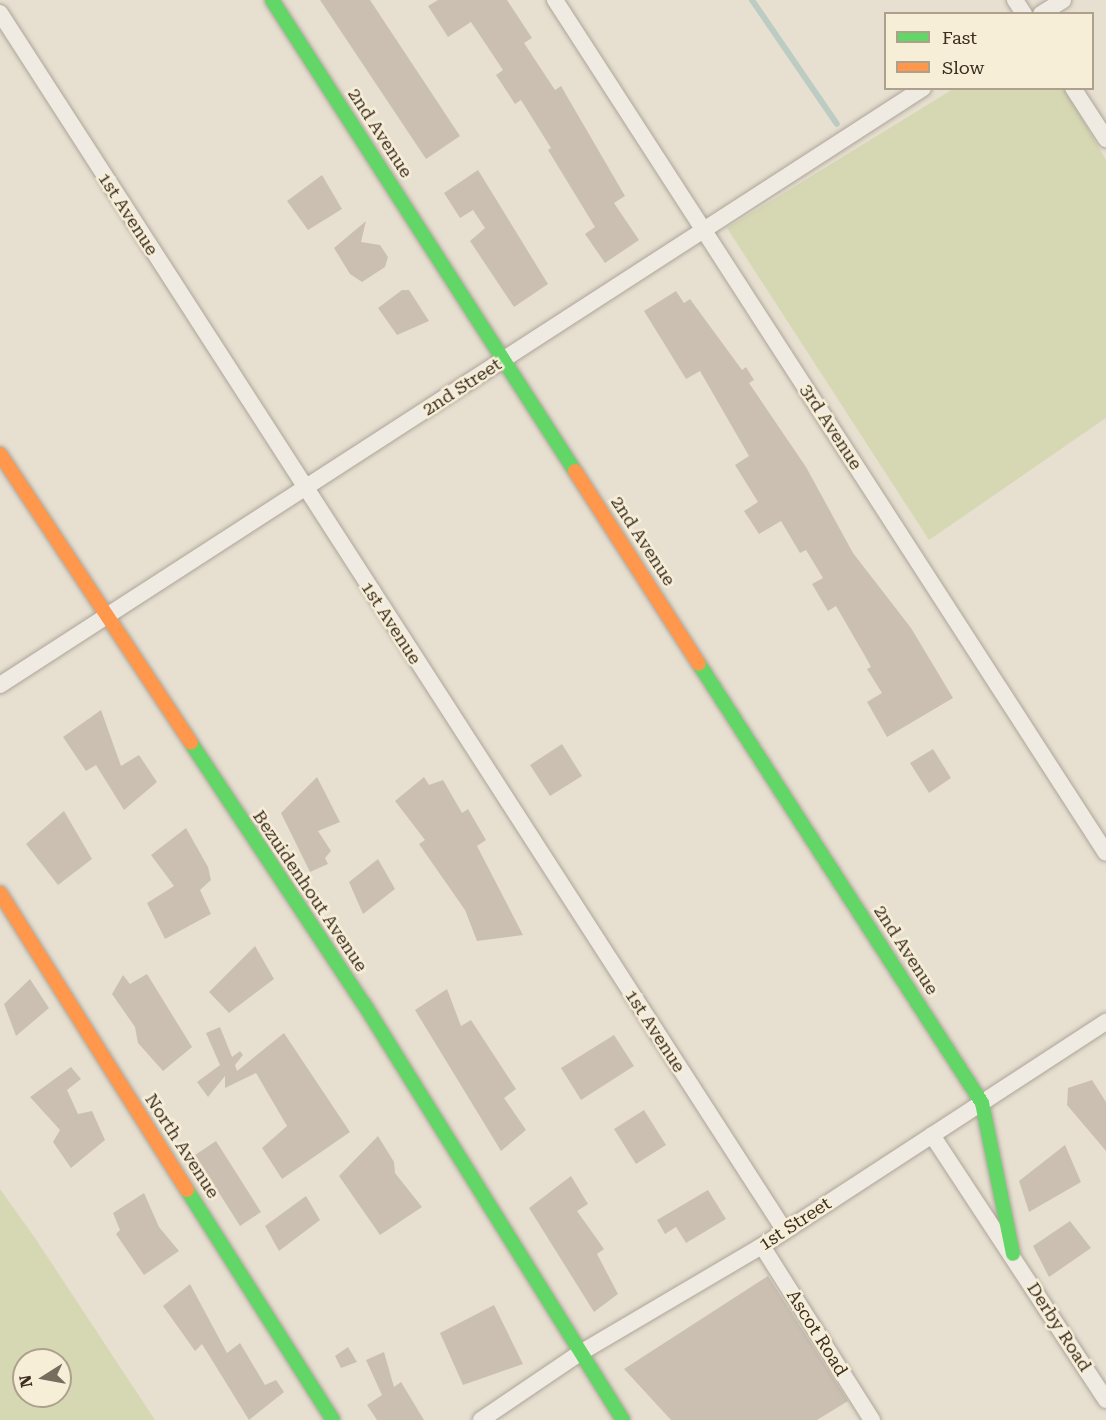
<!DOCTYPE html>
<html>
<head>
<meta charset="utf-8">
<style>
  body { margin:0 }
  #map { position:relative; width:1106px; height:1420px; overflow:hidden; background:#e7e0d1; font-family:"Roboto Serif",serif }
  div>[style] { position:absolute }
  .green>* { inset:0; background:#d6d7b3 }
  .stream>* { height:6px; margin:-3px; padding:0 3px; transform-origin:3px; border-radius:3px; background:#bcccc2 }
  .building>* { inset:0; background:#cbbfb2 }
  .roads { filter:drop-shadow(0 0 2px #ada599) drop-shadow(0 0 2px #ada599) }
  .street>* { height:16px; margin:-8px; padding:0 8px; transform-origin:8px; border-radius:8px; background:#efebe3 }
  .fast>* { height:14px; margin:-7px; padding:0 7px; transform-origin:7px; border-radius:7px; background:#63d668 }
  .slow>* { height:14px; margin:-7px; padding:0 7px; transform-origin:7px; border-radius:7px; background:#ff974d }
  span { translate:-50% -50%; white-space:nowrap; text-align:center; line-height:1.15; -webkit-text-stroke:5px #f7eed8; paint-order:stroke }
  .street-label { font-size:18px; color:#3d2e20 }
  .legend { position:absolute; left:884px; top:12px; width:210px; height:78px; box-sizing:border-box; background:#f7eed8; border:2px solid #ada18e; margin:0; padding:8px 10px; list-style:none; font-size:18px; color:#3d2e20 }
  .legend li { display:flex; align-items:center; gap:12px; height:30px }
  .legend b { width:30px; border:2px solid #ada18e }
  .north { position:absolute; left:12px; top:1348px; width:60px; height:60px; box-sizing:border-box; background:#f7eed8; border:2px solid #ada18e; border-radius:50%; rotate:259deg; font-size:16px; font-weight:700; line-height:24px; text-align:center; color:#3d2e20 }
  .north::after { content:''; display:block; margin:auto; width:21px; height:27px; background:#786c5e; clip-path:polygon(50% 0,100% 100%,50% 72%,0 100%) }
</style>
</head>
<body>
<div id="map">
  <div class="green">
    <div style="clip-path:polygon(953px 89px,1065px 89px,1106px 160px,1106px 418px,929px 540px,727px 228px)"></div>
    <div style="clip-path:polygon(evenodd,0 1189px,35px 1238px,155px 1420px,0 1420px,0 1189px,24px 1360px,60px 1360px,60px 1396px,24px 1396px,24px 1360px)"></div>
  </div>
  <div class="stream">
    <div style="left:752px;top:0;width:150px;rotate:55.6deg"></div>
  </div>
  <div class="building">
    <div style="clip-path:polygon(320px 0,370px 0,460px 136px,426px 159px)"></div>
    <div style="clip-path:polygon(438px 0,507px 0,532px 38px,524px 43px,555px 90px,561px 86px,625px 196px,614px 203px,639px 240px,605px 263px,585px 234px,595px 227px,548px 150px,551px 148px,521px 100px,515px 104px,496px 75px,503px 70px,471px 22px,448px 37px,428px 6px)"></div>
    <div style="clip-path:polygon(478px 170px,548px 284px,514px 307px,470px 241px,485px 228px,473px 210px,460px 218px,444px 193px)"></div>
    <div style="clip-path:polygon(322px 175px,342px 209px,308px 230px,287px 201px)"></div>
    <div style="clip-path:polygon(366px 221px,361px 242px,380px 245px,388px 257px,385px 267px,362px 282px,350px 274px,334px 248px)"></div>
    <div style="clip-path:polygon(402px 290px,409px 290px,429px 321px,397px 335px,378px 308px)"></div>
    <div style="clip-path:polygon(676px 291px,684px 303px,690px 299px,742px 370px,746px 367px,754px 380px,749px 383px,806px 467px,853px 553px,911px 628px,953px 698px,887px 737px,867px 702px,882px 693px,867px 669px,871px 667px,865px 656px,836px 606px,828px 611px,812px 584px,823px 578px,806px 550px,800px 553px,781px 521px,759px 534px,744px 511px,758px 502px,735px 465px,749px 456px,700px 371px,686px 379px,644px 311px)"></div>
    <div style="clip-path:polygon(101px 710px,121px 766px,139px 755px,157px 782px,124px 810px,96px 765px,86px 771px,63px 737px)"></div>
    <div style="clip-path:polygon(562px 744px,582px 776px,550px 796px,530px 765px)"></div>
    <div style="clip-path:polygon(933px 749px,951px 778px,929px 793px,910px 763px)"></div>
    <div style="clip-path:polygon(317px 777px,340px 822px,318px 831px,331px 851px,325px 858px,328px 864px,310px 872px,281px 813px)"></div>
    <div style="clip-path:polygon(424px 777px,429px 785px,443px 780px,462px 813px,468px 809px,486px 840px,477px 846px,523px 935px,477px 941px,465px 910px,419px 844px,425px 840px,395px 801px)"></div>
    <div style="clip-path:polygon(64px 811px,92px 859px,58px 885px,26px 844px)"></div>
    <div style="clip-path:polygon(186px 828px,208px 867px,211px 880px,200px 890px,211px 914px,165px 939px,147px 903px,174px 886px,151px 855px)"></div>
    <div style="clip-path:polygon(378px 859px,395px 889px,363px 914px,349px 882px)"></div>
    <div style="clip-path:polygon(255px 946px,274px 979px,229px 1013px,209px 992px)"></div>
    <div style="clip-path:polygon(147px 974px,192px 1047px,163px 1071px,138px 1043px,135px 1027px,112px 994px,123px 975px,130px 984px)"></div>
    <div style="clip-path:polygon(30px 979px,49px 1008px,16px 1036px,4px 1004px)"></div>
    <div style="clip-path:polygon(447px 989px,461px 1026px,471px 1020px,516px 1089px,504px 1098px,526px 1130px,501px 1151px,415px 1010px)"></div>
    <div style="clip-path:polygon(220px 1027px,232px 1057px,240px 1051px,243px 1055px,235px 1065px,237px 1071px,284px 1033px,350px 1132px,282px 1179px,262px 1148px,287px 1126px,256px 1073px,225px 1088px,225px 1076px,208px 1097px,197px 1082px,220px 1065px,206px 1033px)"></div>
    <div style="clip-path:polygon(614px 1035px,634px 1066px,581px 1100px,561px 1068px)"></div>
    <div style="clip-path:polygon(71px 1067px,81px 1079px,67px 1090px,78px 1114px,92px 1111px,105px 1140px,71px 1168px,53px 1142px,60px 1130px,30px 1097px)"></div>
    <div style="clip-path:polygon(1092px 1080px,1106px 1102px,1106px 1151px,1067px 1105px,1068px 1088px)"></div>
    <div style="clip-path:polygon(644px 1110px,666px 1145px,636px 1164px,614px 1129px)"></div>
    <div style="clip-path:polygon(378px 1136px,394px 1162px,395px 1173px,422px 1207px,380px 1235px,339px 1176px)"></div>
    <div style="clip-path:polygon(216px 1141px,261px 1212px,240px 1226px,195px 1155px)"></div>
    <div style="clip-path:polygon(1065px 1145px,1081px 1182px,1029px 1212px,1019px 1181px)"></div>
    <div style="clip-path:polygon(571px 1176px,588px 1204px,577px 1211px,604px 1249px,597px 1254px,618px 1294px,594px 1312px,529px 1208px)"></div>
    <div style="clip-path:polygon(708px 1190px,726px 1219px,686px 1243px,676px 1227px,665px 1234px,657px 1220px)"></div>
    <div style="clip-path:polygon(144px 1193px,159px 1227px,179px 1251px,144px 1275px,116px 1234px,120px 1230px,113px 1213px)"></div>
    <div style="clip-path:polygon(306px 1196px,320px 1220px,279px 1251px,265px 1226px)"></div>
    <div style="clip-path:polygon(1070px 1221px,1091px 1248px,1049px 1277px,1033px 1246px)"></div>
    <div style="clip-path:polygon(768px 1276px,848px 1401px,817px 1420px,671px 1420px,624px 1369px)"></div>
    <div style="clip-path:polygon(190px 1284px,227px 1353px,240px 1343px,265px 1385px,276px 1380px,284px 1392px,249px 1420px,202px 1344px,195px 1351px,163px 1306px)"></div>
    <div style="clip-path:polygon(494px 1305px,523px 1364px,463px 1385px,440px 1333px)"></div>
    <div style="clip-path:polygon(348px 1347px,357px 1362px,341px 1368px,335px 1356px)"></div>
    <div style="clip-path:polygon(384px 1352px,394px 1387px,401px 1382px,424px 1420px,377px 1420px,367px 1405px,382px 1395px,366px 1360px)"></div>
  </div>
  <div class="roads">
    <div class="street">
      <div style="left:555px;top:0;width:1015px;rotate:57.14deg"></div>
      <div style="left:1015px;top:0;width:17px;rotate:57deg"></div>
      <div style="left:0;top:13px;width:1449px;rotate:57.2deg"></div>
      <div style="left:1041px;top:14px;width:26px;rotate:-32deg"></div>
      <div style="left:1073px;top:88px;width:61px;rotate:57.1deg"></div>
      <div style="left:0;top:685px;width:1099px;rotate:-32.89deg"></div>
      <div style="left:932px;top:1135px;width:317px;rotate:56.7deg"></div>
      <div style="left:762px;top:1246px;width:206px;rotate:57.7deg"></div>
      <div style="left:481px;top:1420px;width:120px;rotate:-34.1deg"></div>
      <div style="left:580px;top:1353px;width:211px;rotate:-30.5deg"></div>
      <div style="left:762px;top:1246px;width:411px;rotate:-33.1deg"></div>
    </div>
    <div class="fast">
      <div style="left:272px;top:0;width:560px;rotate:57.25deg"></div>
      <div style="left:699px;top:664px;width:522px;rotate:57.19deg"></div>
      <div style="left:982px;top:1103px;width:154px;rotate:78.4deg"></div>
      <div style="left:191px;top:743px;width:313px;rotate:56.5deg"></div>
      <div style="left:364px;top:1004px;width:490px;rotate:58.1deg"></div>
      <div style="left:187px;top:1190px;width:272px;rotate:57.6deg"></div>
    </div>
    <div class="slow">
      <div style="left:0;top:454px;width:346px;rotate:56.5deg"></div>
      <div style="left:575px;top:471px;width:229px;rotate:57.3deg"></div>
      <div style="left:0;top:893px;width:351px;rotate:57.8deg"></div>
    </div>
  </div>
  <div class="street-label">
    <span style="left:380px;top:133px;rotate:57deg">2nd Avenue</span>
    <span style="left:128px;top:214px;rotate:57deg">1st Avenue</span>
    <span style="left:462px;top:387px;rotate:-33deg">2nd Street</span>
    <span style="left:831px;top:427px;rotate:57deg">3rd Avenue</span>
    <span style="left:643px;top:541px;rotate:57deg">2nd Avenue</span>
    <span style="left:391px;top:623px;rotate:57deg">1st Avenue</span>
    <span style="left:310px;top:891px;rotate:56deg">Bezuidenhout Avenue</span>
    <span style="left:906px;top:950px;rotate:57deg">2nd Avenue</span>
    <span style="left:655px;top:1031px;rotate:57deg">1st Avenue</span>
    <span style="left:182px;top:1146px;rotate:57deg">North Avenue</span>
    <span style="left:795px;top:1224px;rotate:-33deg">1st Street</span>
    <span style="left:1059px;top:1327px;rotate:57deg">Derby Road</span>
    <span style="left:817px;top:1333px;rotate:58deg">Ascot Road</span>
  </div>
  <ul class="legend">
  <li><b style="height:8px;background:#63d668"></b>Fast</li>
  <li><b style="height:8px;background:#ff974d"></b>Slow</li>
  </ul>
  <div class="north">N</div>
</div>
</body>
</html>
